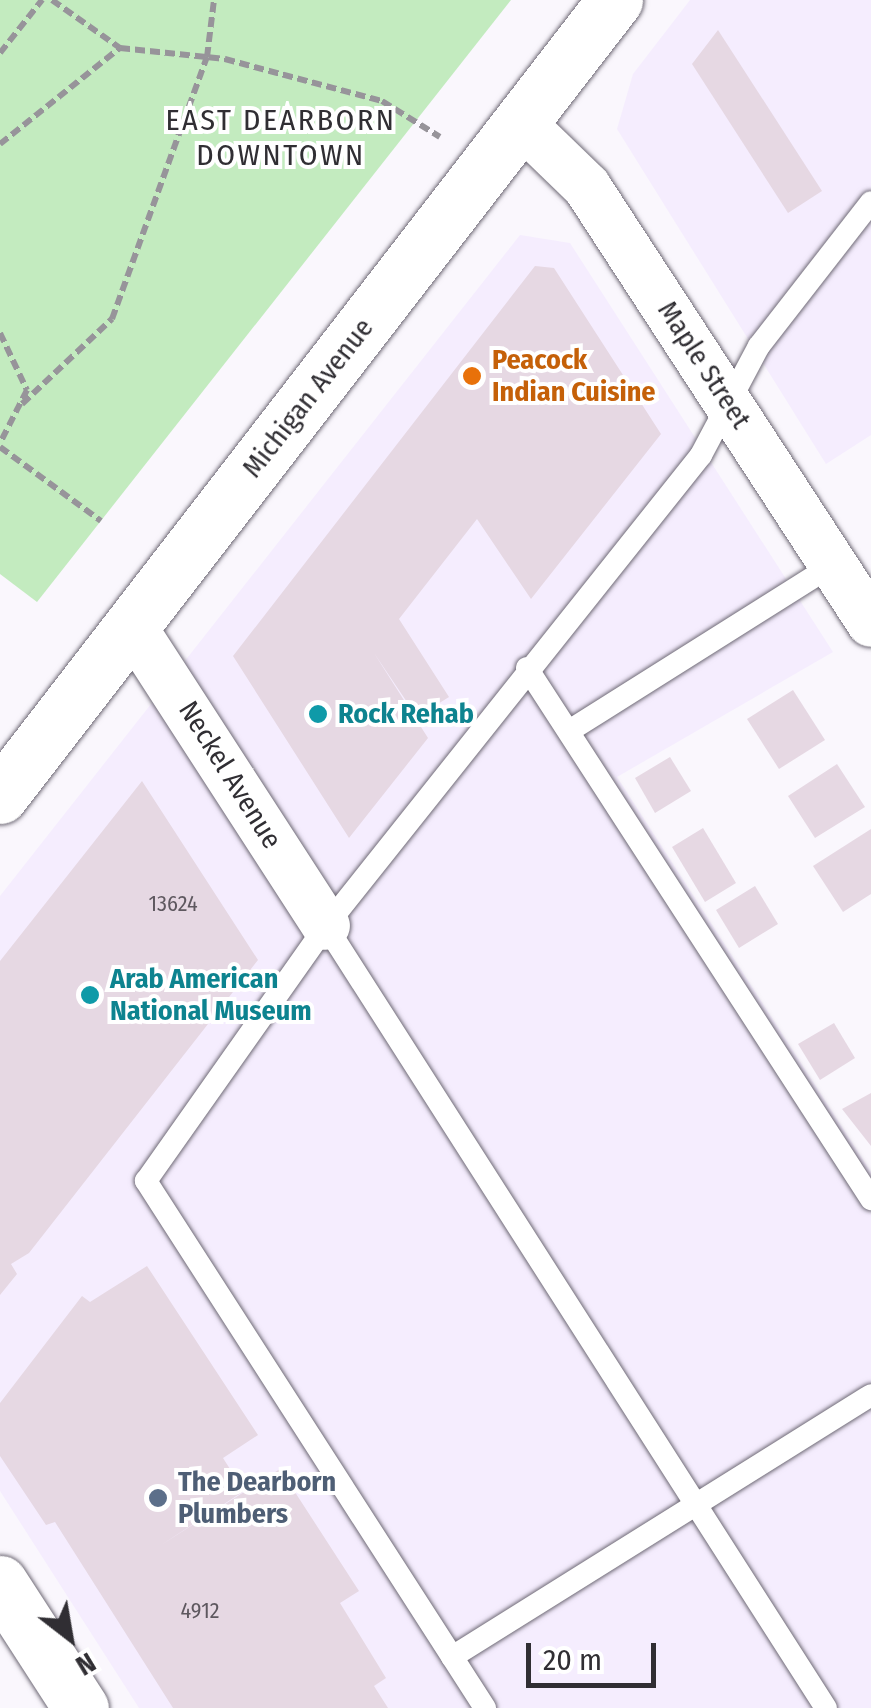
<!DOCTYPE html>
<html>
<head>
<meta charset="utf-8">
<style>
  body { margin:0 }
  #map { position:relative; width:871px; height:1708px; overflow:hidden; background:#faf7fd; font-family:"Fira Sans Condensed",sans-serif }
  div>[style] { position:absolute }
  .built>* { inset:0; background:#f5edfe }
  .green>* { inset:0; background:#c3ebbf }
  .building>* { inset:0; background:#e6d8e3 }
  .path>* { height:6px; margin-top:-3px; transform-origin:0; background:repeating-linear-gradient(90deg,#97949a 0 10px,transparent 0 15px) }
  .roads { filter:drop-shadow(0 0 2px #6f6a76) drop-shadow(0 0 2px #6f6a76) }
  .service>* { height:22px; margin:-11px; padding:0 11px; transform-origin:11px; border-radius:11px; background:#fff }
  .minor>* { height:48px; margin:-24px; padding:0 24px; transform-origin:24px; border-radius:24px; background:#fff }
  .secondary>* { height:55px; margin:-27.5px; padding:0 27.5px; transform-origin:27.5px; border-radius:27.5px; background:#fff }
  .primary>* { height:55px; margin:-27.5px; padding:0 27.5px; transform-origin:27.5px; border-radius:27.5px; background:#fff }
  .dots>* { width:28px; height:28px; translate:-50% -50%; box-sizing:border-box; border:5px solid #fff; border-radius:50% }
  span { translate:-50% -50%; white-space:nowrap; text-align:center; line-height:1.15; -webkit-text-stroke:8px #fff; paint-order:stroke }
  .number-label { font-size:22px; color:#5e585f }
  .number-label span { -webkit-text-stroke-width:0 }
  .food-label { font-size:28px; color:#c56008; font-weight:700 }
  .left { translate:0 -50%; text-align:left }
  .street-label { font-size:28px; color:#302e33 }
  .culture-label { font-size:28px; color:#0d838f; font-weight:700 }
  .service-label { font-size:28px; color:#4e5e75; font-weight:700 }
  .neighbourhood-label { font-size:30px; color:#302e33; letter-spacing:2.5px }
  .north { position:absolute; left:20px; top:1588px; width:100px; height:100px; -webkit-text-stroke:8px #fff; paint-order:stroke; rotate:149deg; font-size:28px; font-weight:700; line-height:40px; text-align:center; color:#302e33 }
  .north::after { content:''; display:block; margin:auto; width:35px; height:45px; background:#302e33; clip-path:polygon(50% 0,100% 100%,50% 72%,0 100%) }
  .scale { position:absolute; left:526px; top:1643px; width:130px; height:45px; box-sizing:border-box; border:5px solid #302e33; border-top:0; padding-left:12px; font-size:30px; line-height:35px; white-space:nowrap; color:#302e33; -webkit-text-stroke:8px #fff; paint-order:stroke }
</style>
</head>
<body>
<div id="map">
  <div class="built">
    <div style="clip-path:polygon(690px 0,871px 0,871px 435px,826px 464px,617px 129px,633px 74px)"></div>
    <div style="clip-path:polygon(520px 235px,570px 243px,833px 652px,617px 777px,871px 1172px,871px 1708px,139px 1708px,0 1491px,0 896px)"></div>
  </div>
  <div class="green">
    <div style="clip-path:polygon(0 0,511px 0,37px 602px,0 574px)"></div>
  </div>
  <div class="building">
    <div style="clip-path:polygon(718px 30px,822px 191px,788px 213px,692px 64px)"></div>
    <div style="clip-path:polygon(535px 266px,554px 268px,661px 434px,531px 599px,477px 519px,399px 619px,449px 697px,417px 717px,374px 653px,428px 738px,349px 838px,233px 656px)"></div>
    <div style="clip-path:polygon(793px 690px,825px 740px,779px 769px,747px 719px)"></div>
    <div style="clip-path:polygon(670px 757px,691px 791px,655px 813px,635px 778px)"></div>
    <div style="clip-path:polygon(837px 764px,865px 807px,815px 838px,788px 796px)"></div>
    <div style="clip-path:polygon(142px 781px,258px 960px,29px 1253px,11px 1264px,17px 1274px,0 1295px,0 961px)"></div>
    <div style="clip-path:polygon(703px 828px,736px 883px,705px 902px,672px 847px)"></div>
    <div style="clip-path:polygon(871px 829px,871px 894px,843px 912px,813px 866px)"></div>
    <div style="clip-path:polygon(755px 886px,778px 924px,739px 948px,716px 910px)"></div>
    <div style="clip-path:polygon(834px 1023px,855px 1058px,820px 1080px,798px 1044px)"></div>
    <div style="clip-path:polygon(871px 1093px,871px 1146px,842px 1109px)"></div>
    <div style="clip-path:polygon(147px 1266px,258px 1435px,223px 1458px,244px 1491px,158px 1547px,280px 1469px,359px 1591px,340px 1603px,386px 1678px,374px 1686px,388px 1708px,173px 1708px,55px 1522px,46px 1525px,0 1456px,0 1403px,82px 1296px,90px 1302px)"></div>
  </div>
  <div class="path">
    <div style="left:52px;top:0;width:83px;rotate:35.2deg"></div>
    <div style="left:120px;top:48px;width:106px;rotate:6deg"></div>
    <div style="left:225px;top:59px;width:163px;rotate:15deg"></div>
    <div style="left:382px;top:101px;width:68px;rotate:31.8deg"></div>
    <div style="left:0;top:53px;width:68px;rotate:-51.6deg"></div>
    <div style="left:0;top:144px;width:154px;rotate:-38.7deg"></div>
    <div style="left:0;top:333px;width:63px;rotate:64.7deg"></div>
    <div style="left:27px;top:390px;width:59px;rotate:117deg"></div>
    <div style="left:22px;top:404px;width:124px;rotate:-43.4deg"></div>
    <div style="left:112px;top:319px;width:279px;rotate:-70.1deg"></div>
    <div style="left:207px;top:57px;width:57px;rotate:-83deg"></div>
    <div style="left:0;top:447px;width:125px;rotate:36.2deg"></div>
  </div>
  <div class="roads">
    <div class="service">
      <div style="left:527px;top:668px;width:633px;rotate:57.06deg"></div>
      <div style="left:569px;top:731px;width:312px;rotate:-32.2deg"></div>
      <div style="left:326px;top:926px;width:928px;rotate:57.41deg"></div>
      <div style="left:452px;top:1657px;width:494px;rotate:-32deg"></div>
      <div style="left:485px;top:1708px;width:627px;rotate:-122.75deg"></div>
      <div style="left:146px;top:1181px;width:312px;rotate:-54.8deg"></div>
      <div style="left:326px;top:926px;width:602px;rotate:-51.47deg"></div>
      <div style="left:701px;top:455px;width:123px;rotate:-62deg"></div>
      <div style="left:759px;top:346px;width:182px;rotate:-52.1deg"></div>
    </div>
    <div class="minor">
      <div style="left:519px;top:121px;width:95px;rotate:44.1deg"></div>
      <div style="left:587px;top:187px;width:520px;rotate:56.92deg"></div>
      <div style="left:132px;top:626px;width:357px;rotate:57.1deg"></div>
    </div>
    <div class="secondary">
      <div style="left:0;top:1583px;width:149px;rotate:57.1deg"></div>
    </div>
    <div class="primary">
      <div style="left:0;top:796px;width:1006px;rotate:-52.31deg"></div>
    </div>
  </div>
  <div class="dots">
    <div style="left:472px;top:376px;background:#e8710a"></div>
    <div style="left:318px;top:714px;background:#0f9aa8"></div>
    <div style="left:90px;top:995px;background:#0f9aa8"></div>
    <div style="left:158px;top:1498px;background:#5c6f8a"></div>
  </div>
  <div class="number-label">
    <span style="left:173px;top:904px">13624</span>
    <span style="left:200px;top:1611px">4912</span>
  </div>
  <div class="food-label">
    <span class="left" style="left:492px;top:376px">Peacock<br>Indian Cuisine</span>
  </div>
  <div class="street-label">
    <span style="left:704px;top:365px;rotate:57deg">Maple Street</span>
    <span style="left:308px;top:398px;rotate:-52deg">Michigan Avenue</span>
    <span style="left:230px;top:775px;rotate:58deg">Neckel Avenue</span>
  </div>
  <div class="culture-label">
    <span class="left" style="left:338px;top:714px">Rock Rehab</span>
    <span class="left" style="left:110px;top:995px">Arab American<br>National Museum</span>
  </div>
  <div class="service-label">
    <span class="left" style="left:178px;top:1498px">The Dearborn<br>Plumbers</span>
  </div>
  <div class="neighbourhood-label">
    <span style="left:281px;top:137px">EAST DEARBORN<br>DOWNTOWN</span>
  </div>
  <div class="north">N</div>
  <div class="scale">20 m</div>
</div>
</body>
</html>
